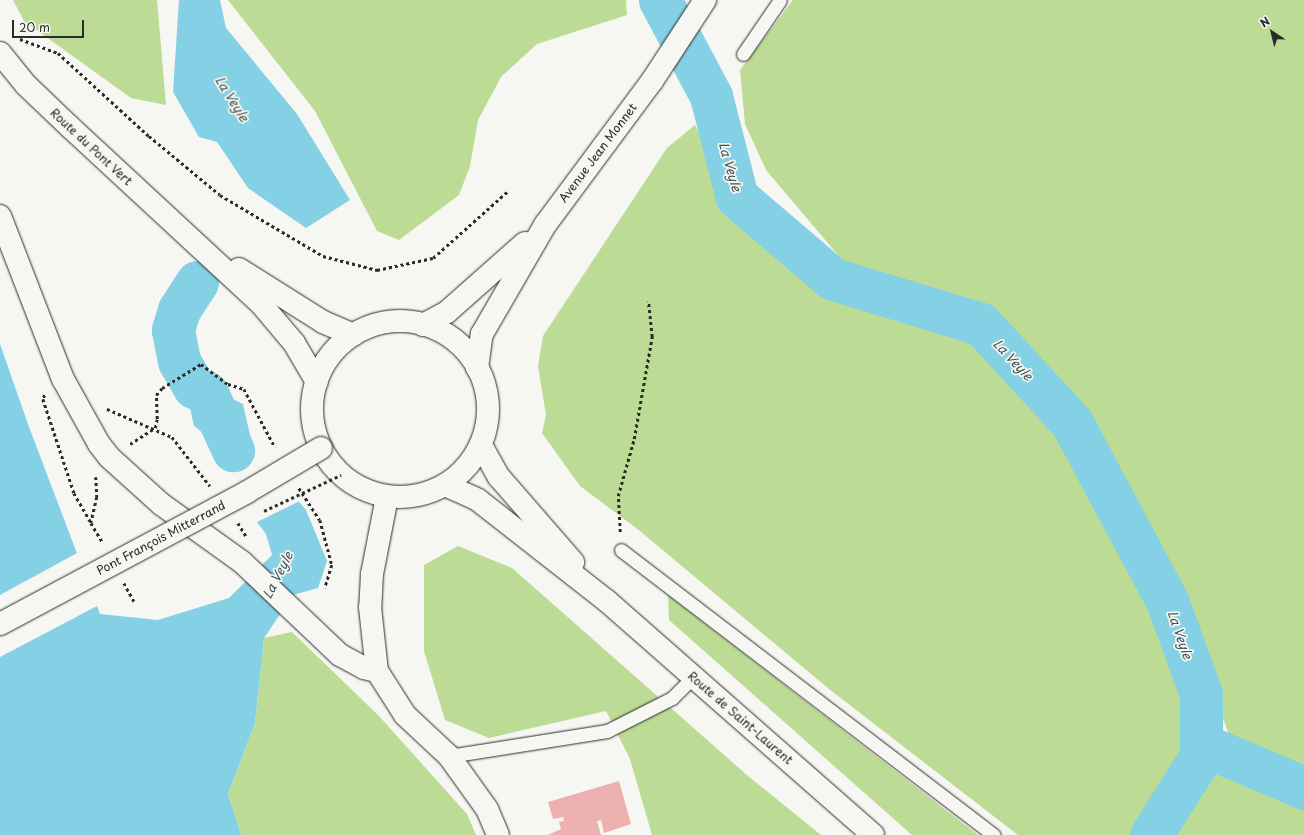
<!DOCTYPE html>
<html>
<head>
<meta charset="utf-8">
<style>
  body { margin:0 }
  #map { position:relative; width:1304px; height:835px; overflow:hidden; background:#f6f6f2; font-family:"Playpen Sans",sans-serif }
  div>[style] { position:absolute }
  .green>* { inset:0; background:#bcdb94 }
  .water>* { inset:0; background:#84d0e4 }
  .pier>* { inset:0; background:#f6f6f2 }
  .river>* { height:43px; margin:-21.5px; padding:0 21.5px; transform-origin:21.5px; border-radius:21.5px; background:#84d0e4 }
  .building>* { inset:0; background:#ecb1ae }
  .path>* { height:2.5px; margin-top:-1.25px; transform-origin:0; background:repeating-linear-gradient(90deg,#2b2b2b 0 3px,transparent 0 6px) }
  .roads { filter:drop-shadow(0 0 1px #2b2b2b) drop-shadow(0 0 1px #2b2b2b) }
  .lane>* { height:13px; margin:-6.5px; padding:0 6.5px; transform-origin:6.5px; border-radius:6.5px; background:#f6f6f2 }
  .street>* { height:22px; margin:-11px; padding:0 11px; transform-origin:11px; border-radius:11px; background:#f6f6f2 }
  .secondary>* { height:22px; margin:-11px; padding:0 11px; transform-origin:11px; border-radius:11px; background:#f6f6f2 }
  .primary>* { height:22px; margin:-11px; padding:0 11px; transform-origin:11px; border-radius:11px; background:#f6f6f2 }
  .primary>.ring { margin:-11px; padding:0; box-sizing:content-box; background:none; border:22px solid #f6f6f2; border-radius:50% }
  .path-bridge>* { height:2.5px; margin-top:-1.25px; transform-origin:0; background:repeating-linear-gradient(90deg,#2b2b2b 0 3px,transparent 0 6px) }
  .bridges { filter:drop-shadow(0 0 1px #2b2b2b) drop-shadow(0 0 1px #2b2b2b) }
  .primary-bridge>* { height:22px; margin:-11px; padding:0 11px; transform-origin:11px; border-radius:11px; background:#f6f6f2 }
  span { translate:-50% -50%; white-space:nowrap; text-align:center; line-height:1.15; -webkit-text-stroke:3.5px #f6f6f2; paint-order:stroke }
  .street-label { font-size:12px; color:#2b2b2b }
  .water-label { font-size:13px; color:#415459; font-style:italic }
  .north { position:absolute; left:1252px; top:12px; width:40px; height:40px; -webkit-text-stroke:3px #f6f6f2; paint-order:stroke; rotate:325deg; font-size:11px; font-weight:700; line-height:16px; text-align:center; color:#2b2b2b }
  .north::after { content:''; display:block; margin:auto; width:14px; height:18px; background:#2b2b2b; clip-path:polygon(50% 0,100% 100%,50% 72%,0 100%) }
  .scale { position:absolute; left:12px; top:20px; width:72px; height:18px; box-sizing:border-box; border:2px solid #2b2b2b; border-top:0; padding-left:5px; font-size:12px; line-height:14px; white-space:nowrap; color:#2b2b2b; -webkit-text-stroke:3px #f6f6f2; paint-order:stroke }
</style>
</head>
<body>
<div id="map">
  <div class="green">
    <div style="clip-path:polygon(13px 0,157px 0,166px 105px,131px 98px,24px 21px)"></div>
    <div style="clip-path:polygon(228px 0,626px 0,627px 15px,537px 44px,501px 77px,478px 120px,470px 166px,459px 195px,399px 240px,377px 231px,315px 111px)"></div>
    <div style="clip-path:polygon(793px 0,1304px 0,1304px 771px,1229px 735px,1171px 570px,1084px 416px,987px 309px,849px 268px,766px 170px,745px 124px,740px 70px)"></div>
    <div style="clip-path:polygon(695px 125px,731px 201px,828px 288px,971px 337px,1059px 431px,1111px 514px,1183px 697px,1183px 748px,1214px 770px,1304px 806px,1304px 835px,1018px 835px,829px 689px,640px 531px,580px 486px,542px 433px,546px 415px,538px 366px,543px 336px,667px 148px)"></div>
    <div style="clip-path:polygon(458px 546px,512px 568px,748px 776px,821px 835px,652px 835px,630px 759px,606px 711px,489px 738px,445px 720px,424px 651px,424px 565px)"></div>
    <div style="clip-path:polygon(668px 595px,978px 835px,912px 835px,669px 620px)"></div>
    <div style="clip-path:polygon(292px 632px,379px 716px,467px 814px,476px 835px,241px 835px,228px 794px,255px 723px,264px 638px)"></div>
  </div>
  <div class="water">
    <div style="clip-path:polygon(179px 0,220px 0,226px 28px,297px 114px,350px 200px,306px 228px,248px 188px,217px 142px,199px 137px,173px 92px)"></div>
    <div style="clip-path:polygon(0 344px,29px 427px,100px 614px,158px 620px,229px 598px,272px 555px,266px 534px,230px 486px,217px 444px,194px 426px,190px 408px,216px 391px,243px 404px,253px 449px,306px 510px,327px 561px,318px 588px,293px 595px,264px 638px,255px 723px,228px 794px,241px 835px,0 835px)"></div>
  </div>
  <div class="pier">
    <div style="clip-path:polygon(257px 451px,300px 501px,255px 523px,228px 487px,223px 472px)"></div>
    <div style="clip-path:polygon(79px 552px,99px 605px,0 657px,0 595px)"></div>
  </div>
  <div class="river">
    <div style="left:660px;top:0;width:109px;rotate:62deg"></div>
    <div style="left:711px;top:96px;width:104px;rotate:75.6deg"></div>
    <div style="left:737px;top:197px;width:126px;rotate:40.5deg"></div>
    <div style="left:833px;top:279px;width:155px;rotate:16.9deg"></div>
    <div style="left:981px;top:324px;width:134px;rotate:47.4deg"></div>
    <div style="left:1072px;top:423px;width:204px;rotate:61.9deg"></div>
    <div style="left:1168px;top:603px;width:97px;rotate:70.1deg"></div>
    <div style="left:1201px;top:694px;width:62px;rotate:90deg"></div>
    <div style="left:1201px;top:756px;width:93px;rotate:122.3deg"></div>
    <div style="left:197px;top:282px;width:33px;rotate:123deg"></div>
    <div style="left:179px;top:310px;width:21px;rotate:107deg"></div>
    <div style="left:173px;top:330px;width:32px;rotate:79deg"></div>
    <div style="left:179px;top:361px;width:30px;rotate:60deg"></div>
    <div style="left:194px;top:387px;width:14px;rotate:25deg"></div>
    <div style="left:207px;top:393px;width:63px;rotate:65.5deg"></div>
    <div style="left:1201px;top:744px;width:112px;rotate:23.1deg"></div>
  </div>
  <div class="building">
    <div style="clip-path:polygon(619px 781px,631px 824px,604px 833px,601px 820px,597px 821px,601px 835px,548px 835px,561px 829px,559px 822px,564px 821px,563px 817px,553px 819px,548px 802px)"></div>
  </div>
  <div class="path">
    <div style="left:20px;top:39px;width:40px;rotate:20.2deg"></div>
    <div style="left:58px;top:53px;width:123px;rotate:42.4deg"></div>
    <div style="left:149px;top:136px;width:92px;rotate:39.7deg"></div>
    <div style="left:220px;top:195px;width:120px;rotate:30.6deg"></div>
    <div style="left:323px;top:256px;width:56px;rotate:14.5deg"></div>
    <div style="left:377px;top:270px;width:57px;rotate:-12.1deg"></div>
    <div style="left:433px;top:258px;width:101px;rotate:-41.8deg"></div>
    <div style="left:45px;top:395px;width:4px;rotate:117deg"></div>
    <div style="left:43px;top:399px;width:99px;rotate:71.7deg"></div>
    <div style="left:74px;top:493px;width:34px;rotate:60deg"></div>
    <div style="left:107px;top:409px;width:71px;rotate:23.3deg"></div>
    <div style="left:172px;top:437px;width:62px;rotate:52.2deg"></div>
    <div style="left:130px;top:444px;width:30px;rotate:-33deg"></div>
    <div style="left:155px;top:428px;width:9px;rotate:-77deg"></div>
    <div style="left:157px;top:419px;width:24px;rotate:-92deg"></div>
    <div style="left:156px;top:395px;width:9px;rotate:-49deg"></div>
    <div style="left:162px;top:388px;width:46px;rotate:-31.6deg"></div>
    <div style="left:201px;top:364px;width:34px;rotate:37deg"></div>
    <div style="left:228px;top:384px;width:17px;rotate:17deg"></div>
    <div style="left:244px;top:389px;width:66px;rotate:61.9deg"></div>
    <div style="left:96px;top:477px;width:20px;rotate:87deg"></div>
    <div style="left:97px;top:497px;width:27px;rotate:103deg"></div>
    <div style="left:91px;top:523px;width:23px;rotate:59deg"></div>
    <div style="left:299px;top:488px;width:38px;rotate:57deg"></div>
    <div style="left:320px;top:520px;width:47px;rotate:75.1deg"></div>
    <div style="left:332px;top:565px;width:24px;rotate:107deg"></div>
    <div style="left:238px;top:523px;width:15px;rotate:58deg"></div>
    <div style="left:620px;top:532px;width:36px;rotate:-93deg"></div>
    <div style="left:618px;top:496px;width:59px;rotate:-74.3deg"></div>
    <div style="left:634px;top:439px;width:104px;rotate:-80deg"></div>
    <div style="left:652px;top:337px;width:36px;rotate:-96deg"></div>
    <div style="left:124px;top:583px;width:23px;rotate:61deg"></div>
  </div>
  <div class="roads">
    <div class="lane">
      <div style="left:743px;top:54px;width:65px;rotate:-55.6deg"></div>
      <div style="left:621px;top:550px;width:469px;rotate:37.4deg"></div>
      <div style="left:449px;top:756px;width:160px;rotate:-9deg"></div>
      <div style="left:607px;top:731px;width:73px;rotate:-26.9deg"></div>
      <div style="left:672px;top:698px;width:30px;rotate:-45deg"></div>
    </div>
    <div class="street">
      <div style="left:0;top:216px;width:175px;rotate:68.9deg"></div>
      <div style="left:63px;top:379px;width:74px;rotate:61deg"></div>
      <div style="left:99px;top:444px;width:16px;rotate:52deg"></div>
      <div style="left:109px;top:457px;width:70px;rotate:42.1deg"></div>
      <div style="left:161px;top:504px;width:100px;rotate:35.6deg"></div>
      <div style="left:242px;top:562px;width:135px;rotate:43.5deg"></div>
      <div style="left:340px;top:655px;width:27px;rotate:28deg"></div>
      <div style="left:364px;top:668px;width:13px;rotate:13deg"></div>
      <div style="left:387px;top:497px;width:78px;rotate:101deg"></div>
      <div style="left:372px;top:574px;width:33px;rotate:93deg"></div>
      <div style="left:370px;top:607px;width:64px;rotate:83.8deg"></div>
      <div style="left:377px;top:671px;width:52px;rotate:57.5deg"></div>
      <div style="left:405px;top:715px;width:60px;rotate:43deg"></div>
      <div style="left:449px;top:756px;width:65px;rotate:54.4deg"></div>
      <div style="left:487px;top:809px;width:28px;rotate:67deg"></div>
    </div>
    <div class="secondary">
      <div style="left:0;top:53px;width:41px;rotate:50.9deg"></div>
      <div style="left:26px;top:85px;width:61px;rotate:43.7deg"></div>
      <div style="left:70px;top:127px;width:262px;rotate:42.8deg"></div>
      <div style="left:262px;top:305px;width:50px;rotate:49.9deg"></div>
      <div style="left:294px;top:343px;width:45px;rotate:59.5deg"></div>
      <div style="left:239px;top:269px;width:99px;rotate:32.2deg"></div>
      <div style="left:323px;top:322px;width:33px;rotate:23deg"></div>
      <div style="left:481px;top:445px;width:37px;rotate:61deg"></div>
      <div style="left:499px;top:477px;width:113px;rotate:49deg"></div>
      <div style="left:445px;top:485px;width:36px;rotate:24deg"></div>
      <div style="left:478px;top:500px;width:164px;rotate:38.1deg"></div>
      <div style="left:607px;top:601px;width:354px;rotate:41.3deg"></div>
    </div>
    <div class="primary">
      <div class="ring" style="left:312px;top:321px;width:154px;height:154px"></div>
      <div style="left:423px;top:325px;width:27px;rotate:-28deg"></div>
      <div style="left:447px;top:312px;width:104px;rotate:-41.5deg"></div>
      <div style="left:477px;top:368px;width:34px;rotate:-82deg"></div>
      <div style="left:482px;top:334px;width:126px;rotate:-60deg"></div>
      <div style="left:545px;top:225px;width:179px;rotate:-53.4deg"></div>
      <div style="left:652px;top:81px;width:97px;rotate:-56.8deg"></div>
    </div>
  </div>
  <div class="path-bridge">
    <div style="left:264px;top:511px;width:85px;rotate:-25.1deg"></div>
  </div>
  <div class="bridges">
    <div class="primary-bridge">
      <div style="left:0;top:624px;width:280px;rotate:-28.1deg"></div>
      <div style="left:247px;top:492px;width:86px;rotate:-30.7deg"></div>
    </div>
  </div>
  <div class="street-label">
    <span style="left:91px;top:147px;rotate:43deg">Route du Pont Vert</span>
    <span style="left:598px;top:153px;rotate:-53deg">Avenue Jean Monnet</span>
    <span style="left:161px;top:538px;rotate:-28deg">Pont François Mitterrand</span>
    <span style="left:740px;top:718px;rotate:41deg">Route de Saint-Laurent</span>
  </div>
  <div class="water-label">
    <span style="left:232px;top:99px;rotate:58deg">La Veyle</span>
    <span style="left:730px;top:167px;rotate:74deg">La Veyle</span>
    <span style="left:1013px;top:360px;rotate:47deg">La Veyle</span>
    <span style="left:278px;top:575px;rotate:-63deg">La Veyle</span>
    <span style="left:1180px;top:635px;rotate:71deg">La Veyle</span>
  </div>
  <div class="north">N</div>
  <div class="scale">20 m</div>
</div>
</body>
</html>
